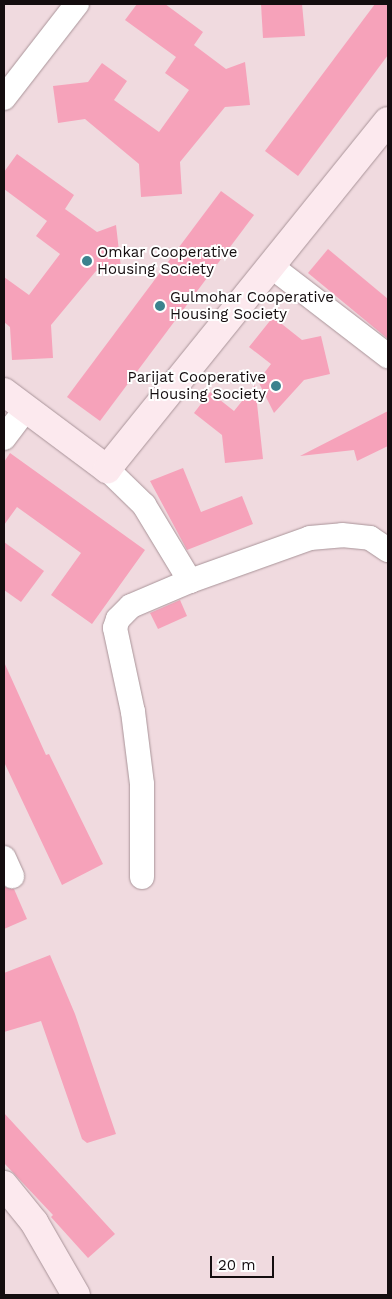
<!DOCTYPE html>
<html>
<head>
<meta charset="utf-8">
<style>
  body { margin:0 }
  #map { position:relative; width:392px; height:1299px; overflow:hidden; background:#f0dadf; font-family:"Work Sans",sans-serif }
  div>[style] { position:absolute }
  .building>* { inset:0; background:#f6a2ba }
  .roads { filter:drop-shadow(0 0 1px #a99499) drop-shadow(0 0 1px #a99499) }
  .street>* { height:24px; margin:-12px; padding:0 12px; transform-origin:12px; border-radius:12px; background:#fff }
  .secondary>* { height:28px; margin:-14px; padding:0 14px; transform-origin:14px; border-radius:14px; background:#fce9ee }
  .dots>* { width:14px; height:14px; translate:-50% -50%; box-sizing:border-box; border:2px solid #fff; border-radius:50% }
  span { translate:-50% -50%; white-space:nowrap; text-align:center; line-height:1.15; -webkit-text-stroke:4px #fff; paint-order:stroke }
  .poi-label { font-size:15px; color:#140d0f }
  .left { translate:0 -50%; text-align:left }
  .right { translate:-100% -50%; text-align:right }
  .frame { position:absolute; inset:0; border:5px solid #140d0f; pointer-events:none }
  .scale { position:absolute; left:210px; top:1256px; width:64px; height:22px; box-sizing:border-box; border:2px solid #140d0f; border-top:0; padding-left:6px; font-size:15px; line-height:18px; white-space:nowrap; color:#140d0f; -webkit-text-stroke:4px #fff; paint-order:stroke }
</style>
</head>
<body>
<div id="map">
  <div class="building">
    <div style="clip-path:polygon(137px 4px,165px 4px,203px 32px,194px 45px,226px 69px,245px 62px,250px 105px,225px 107px,180px 162px,182px 194px,141px 197px,139px 164px,85px 119px,58px 123px,53px 86px,88px 82px,102px 63px,127px 81px,114px 100px,159px 132px,189px 90px,165px 73px,176px 57px,125px 20px)"></div>
    <div style="clip-path:polygon(261px 4px,302px 4px,305px 36px,263px 38px)"></div>
    <div style="clip-path:polygon(375px 4px,388px 4px,388px 55px,298px 176px,265px 151px)"></div>
    <div style="clip-path:polygon(17px 154px,74px 195px,65px 209px,97px 232px,116px 225px,121px 268px,96px 271px,51px 325px,53px 358px,12px 360px,10px 327px,4px 322px,4px 277px,29px 295px,60px 254px,36px 236px,47px 221px,4px 189px,4px 172px)"></div>
    <div style="clip-path:polygon(221px 191px,254px 215px,100px 421px,67px 397px)"></div>
    <div style="clip-path:polygon(328px 249px,388px 299px,388px 339px,308px 273px)"></div>
    <div style="clip-path:polygon(273px 317px,302px 340px,321px 336px,330px 374px,304px 380px,274px 413px,258px 381px,271px 364px,249px 347px)"></div>
    <div style="clip-path:polygon(255px 385px,263px 459px,225px 463px,222px 435px,194px 413px,210px 392px,234px 411px)"></div>
    <div style="clip-path:polygon(388px 411px,388px 446px,357px 461px,354px 450px,300px 456px)"></div>
    <div style="clip-path:polygon(10px 453px,145px 550px,92px 624px,51px 595px,81px 553px,17px 507px,4px 525px,4px 462px)"></div>
    <div style="clip-path:polygon(183px 468px,201px 512px,242px 496px,253px 524px,187px 550px,150px 481px)"></div>
    <div style="clip-path:polygon(4px 542px,44px 571px,21px 602px,4px 590px)"></div>
    <div style="clip-path:polygon(180px 600px,187px 616px,158px 629px,150px 613px)"></div>
    <div style="clip-path:polygon(4px 662px,46px 755px,49px 754px,103px 864px,62px 885px,4px 762px)"></div>
    <div style="clip-path:polygon(4px 887px,14px 889px,27px 919px,4px 929px)"></div>
    <div style="clip-path:polygon(50px 955px,75px 1014px,116px 1134px,87px 1143px,82px 1139px,41px 1021px,4px 1032px,4px 973px)"></div>
    <div style="clip-path:polygon(4px 1113px,115px 1234px,88px 1258px,51px 1217px,53px 1215px,4px 1163px)"></div>
  </div>
  <div class="roads">
    <div class="street">
      <div style="left:4px;top:98px;width:119px;rotate:-52.2deg"></div>
      <div style="left:271px;top:266px;width:148px;rotate:37.6deg"></div>
      <div style="left:4px;top:438px;width:36px;rotate:-53deg"></div>
      <div style="left:107px;top:469px;width:52px;rotate:44.2deg"></div>
      <div style="left:144px;top:505px;width:89px;rotate:58.8deg"></div>
      <div style="left:190px;top:581px;width:127px;rotate:-19.7deg"></div>
      <div style="left:310px;top:538px;width:32px;rotate:-5deg"></div>
      <div style="left:342px;top:535px;width:28px;rotate:6deg"></div>
      <div style="left:370px;top:538px;width:22px;rotate:34deg"></div>
      <div style="left:4px;top:858px;width:20px;rotate:66deg"></div>
      <div style="left:142px;top:877px;width:93px;rotate:-90deg"></div>
      <div style="left:142px;top:784px;width:73px;rotate:-97.1deg"></div>
      <div style="left:133px;top:712px;width:86px;rotate:-102.1deg"></div>
      <div style="left:115px;top:628px;width:9px;rotate:-72deg"></div>
      <div style="left:118px;top:619px;width:18px;rotate:-45deg"></div>
      <div style="left:131px;top:606px;width:64px;rotate:-23deg"></div>
    </div>
    <div class="secondary">
      <div style="left:4px;top:392px;width:129px;rotate:36.8deg"></div>
      <div style="left:107px;top:469px;width:447px;rotate:-51.1deg"></div>
      <div style="left:4px;top:1185px;width:48px;rotate:51deg"></div>
      <div style="left:34px;top:1222px;width:84px;rotate:60.1deg"></div>
    </div>
  </div>
  <div class="dots">
    <div style="left:87px;top:261px;background:#3c828e"></div>
    <div style="left:160px;top:306px;background:#3c828e"></div>
    <div style="left:276px;top:386px;background:#3c828e"></div>
  </div>
  <div class="poi-label">
    <span class="left" style="left:97px;top:261px">Omkar Cooperative<br>Housing Society</span>
    <span class="left" style="left:170px;top:306px">Gulmohar Cooperative<br>Housing Society</span>
    <span class="right" style="left:266px;top:386px">Parijat Cooperative<br>Housing Society</span>
  </div>
  <div class="frame"></div>
  <div class="scale">20 m</div>
</div>
</body>
</html>
